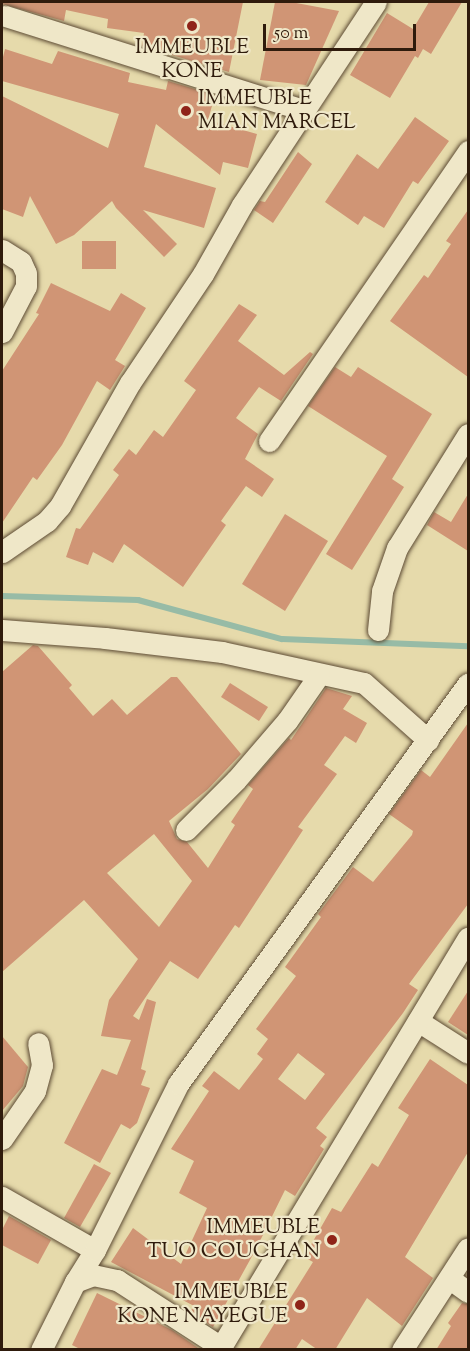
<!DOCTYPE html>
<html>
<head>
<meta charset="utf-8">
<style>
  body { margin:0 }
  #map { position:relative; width:470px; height:1351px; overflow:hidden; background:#e6daab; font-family:"Sorts Mill Goudy",serif }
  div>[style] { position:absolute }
  .stream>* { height:6px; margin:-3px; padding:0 3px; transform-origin:3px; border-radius:3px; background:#97bba6 }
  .building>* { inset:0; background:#d09575 }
  .roads { filter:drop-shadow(0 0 2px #5d4b34) drop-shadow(0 0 2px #5d4b34) }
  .minor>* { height:21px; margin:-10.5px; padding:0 10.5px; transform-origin:10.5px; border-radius:10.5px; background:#efe7c8 }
  .dots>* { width:16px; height:16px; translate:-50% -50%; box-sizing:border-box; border:3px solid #efe7c8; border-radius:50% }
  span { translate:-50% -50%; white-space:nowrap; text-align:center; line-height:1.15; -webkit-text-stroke:4.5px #efe7c8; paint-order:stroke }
  .poi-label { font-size:21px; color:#2f1b0c }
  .left { translate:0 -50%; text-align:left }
  .right { translate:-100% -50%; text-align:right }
  .frame { position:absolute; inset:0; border:3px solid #2f1b0c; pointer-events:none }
  .scale { position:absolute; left:263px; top:24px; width:153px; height:27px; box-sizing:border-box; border:3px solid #2f1b0c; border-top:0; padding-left:8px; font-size:18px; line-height:21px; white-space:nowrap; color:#2f1b0c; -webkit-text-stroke:4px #efe7c8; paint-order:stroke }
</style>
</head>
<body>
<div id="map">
  <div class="stream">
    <div style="left:2px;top:596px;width:136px;rotate:1.7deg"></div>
    <div style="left:138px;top:600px;width:149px;rotate:15.2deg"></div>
    <div style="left:282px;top:639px;width:186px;rotate:2.2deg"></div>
  </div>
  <div class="building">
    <div style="clip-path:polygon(2px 2px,243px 2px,229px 72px,142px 46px,144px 33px,107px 28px,108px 19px,66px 10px,64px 21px,2px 4px)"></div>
    <div style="clip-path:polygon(275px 2px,291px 2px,339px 11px,306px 85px,260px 80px)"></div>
    <div style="clip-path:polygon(429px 2px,462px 2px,431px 54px,423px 49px,418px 58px,415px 56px,390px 98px,350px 75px,387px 13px,413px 29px)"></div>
    <div style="clip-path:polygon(5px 49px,52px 64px,58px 51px,130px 73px,128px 82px,166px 90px,168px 81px,215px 95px,208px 120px,257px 134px,248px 168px,223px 162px,220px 175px,156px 124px,144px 167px,216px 188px,204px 228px,143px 210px,177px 244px,164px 257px,116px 208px,112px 201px,74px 235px,56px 244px,30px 196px,23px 217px,2px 209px,2px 96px,108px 148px,119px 114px,2px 81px,2px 61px)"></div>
    <div style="clip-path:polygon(415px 117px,449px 141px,418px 184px,413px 181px,384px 228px,364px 216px,358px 225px,325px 202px,357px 154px,378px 169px)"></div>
    <div style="clip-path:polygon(298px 152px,312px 164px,273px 223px,254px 210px,260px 201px,265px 202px)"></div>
    <div style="clip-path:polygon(468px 210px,468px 377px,390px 321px,424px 275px,428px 278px,451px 244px,446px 241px)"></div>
    <div style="clip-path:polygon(82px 241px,116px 241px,116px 269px,82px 269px)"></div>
    <div style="clip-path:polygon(51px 283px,110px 311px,121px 293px,146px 308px,115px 360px,125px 366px,110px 390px,97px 381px,62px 445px,37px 480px,33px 477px,2px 523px,2px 371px,39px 314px,36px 313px)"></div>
    <div style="clip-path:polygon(239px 304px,257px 315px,238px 341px,284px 375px,310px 352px,313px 354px,281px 401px,259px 387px,236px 418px,258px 434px,245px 459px,274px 479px,262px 497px,246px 486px,221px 521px,226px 525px,183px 587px,124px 544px,113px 563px,93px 552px,88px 565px,66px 557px,76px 528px,80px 529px,119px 475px,113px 470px,129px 449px,136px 455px,154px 430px,163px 437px,196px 390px,184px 381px)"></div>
    <div style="clip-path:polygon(335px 367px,351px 377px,358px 367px,432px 414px,392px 479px,404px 487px,352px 570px,326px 554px,387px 456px,308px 406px)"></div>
    <div style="clip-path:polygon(468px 494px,468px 551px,427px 525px,434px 512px,451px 522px)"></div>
    <div style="clip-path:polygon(285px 514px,328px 541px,285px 611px,242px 584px)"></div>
    <div style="clip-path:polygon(evenodd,33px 645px,38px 646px,72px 685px,69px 688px,93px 716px,112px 699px,127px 715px,171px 677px,177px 677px,241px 754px,208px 789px,169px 821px,177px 839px,187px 842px,208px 868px,235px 825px,231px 822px,253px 789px,248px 785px,289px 738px,291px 740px,326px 688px,352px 696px,343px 709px,367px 723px,356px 743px,345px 736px,324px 765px,337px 774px,298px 827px,303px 830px,239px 928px,235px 925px,198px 979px,170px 961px,133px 1016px,139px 1020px,147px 999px,156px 1002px,141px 1069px,146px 1071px,141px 1085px,150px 1088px,137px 1123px,130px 1129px,121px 1124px,100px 1163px,64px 1143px,102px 1069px,117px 1075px,131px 1040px,101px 1036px,109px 1000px,138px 959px,84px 900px,2px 972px,2px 672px,33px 645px,154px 834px,192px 881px,159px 927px,107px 873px,154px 834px)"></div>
    <div style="clip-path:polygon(230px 683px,268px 707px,259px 721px,221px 697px)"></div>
    <div style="clip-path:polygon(evenodd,468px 723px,468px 904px,409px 984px,418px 990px,403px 1013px,316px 1128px,327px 1137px,320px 1146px,324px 1149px,295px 1196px,285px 1190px,256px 1249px,213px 1327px,190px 1312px,194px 1306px,111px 1262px,133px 1228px,181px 1264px,207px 1208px,179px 1193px,194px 1161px,171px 1149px,209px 1091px,202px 1086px,214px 1071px,239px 1090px,263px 1059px,257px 1054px,268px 1039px,256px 1029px,296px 976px,285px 967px,321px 917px,318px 914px,353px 867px,373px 882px,412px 835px,413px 831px,389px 814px,421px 770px,430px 777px,468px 723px,298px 1053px,325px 1074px,305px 1100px,278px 1079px,298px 1053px)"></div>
    <div style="clip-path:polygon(468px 991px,468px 1035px,448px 1022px)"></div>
    <div style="clip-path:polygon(2px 1036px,28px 1067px,23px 1086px,2px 1111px)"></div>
    <div style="clip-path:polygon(430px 1059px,468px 1085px,468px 1152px,405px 1257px,433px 1278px,402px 1326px,367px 1298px,335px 1350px,318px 1350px,302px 1339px,295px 1350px,258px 1350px,313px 1262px,304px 1257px,332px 1208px,341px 1212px,372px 1163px,378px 1167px,409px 1115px,398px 1108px)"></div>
    <div style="clip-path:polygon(94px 1164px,111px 1173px,80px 1227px,64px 1218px)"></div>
    <div style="clip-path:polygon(9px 1216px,51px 1240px,38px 1264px,2px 1245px,2px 1230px)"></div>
    <div style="clip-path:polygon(97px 1293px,172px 1330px,201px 1350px,82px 1350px,72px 1345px)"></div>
    <div style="clip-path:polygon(462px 1303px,468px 1304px,468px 1350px,436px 1350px,451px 1326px,448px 1323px)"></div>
  </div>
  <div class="roads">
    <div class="minor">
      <div style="left:5px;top:16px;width:313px;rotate:17.5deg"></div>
      <div style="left:2px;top:250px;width:22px;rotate:32deg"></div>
      <div style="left:21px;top:262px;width:12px;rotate:66deg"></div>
      <div style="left:26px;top:273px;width:13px;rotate:90deg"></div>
      <div style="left:26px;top:286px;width:52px;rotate:117.6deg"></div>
      <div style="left:269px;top:441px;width:352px;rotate:-55.5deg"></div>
      <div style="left:2px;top:552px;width:55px;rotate:-34.6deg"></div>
      <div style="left:47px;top:521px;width:20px;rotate:-49deg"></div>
      <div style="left:60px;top:506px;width:142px;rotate:-60.4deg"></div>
      <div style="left:130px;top:383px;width:131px;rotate:-56.2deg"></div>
      <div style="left:203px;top:274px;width:79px;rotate:-60.5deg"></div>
      <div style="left:242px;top:205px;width:243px;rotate:-56.6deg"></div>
      <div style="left:2px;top:630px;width:103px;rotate:4.4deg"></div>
      <div style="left:105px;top:638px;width:118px;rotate:6.8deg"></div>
      <div style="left:222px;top:652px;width:145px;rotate:12.3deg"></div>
      <div style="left:364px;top:683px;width:86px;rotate:41.7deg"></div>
      <div style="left:378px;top:630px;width:39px;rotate:-84deg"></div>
      <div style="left:382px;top:591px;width:46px;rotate:-70.8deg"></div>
      <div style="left:397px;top:548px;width:134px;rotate:-58.1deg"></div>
      <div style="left:186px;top:830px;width:71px;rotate:-45deg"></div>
      <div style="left:236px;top:780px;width:78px;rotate:-49.2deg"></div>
      <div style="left:287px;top:721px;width:56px;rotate:-55.2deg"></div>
      <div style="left:418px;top:1021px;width:59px;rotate:32.6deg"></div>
      <div style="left:2px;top:1139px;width:58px;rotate:-55.5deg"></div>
      <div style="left:35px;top:1091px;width:27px;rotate:-75deg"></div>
      <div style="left:42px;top:1065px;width:22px;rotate:-100deg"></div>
      <div style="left:2px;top:1197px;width:107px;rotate:29.7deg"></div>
      <div style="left:450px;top:1279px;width:22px;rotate:36deg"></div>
      <div style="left:75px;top:1282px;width:19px;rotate:-21deg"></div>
      <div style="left:93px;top:1275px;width:25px;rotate:12deg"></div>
      <div style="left:117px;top:1280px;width:124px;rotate:32.8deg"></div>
      <div style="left:221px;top:1347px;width:478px;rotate:-58.9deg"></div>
      <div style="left:41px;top:1350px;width:76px;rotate:-63.4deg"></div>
      <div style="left:75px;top:1282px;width:38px;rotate:-58deg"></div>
      <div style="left:95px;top:1250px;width:186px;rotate:-63.4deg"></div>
      <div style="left:178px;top:1084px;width:494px;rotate:-54.1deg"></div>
      <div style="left:402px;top:1350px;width:121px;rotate:-57.1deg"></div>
    </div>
  </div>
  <div class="dots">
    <div style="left:192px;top:26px;background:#8f2418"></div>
    <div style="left:186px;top:111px;background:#8f2418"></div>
    <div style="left:332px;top:1240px;background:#8f2418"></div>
    <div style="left:300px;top:1305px;background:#8f2418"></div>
  </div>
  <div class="poi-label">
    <span style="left:192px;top:60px">IMMEUBLE<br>KONE</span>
    <span class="left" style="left:198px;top:111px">IMMEUBLE<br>MIAN MARCEL</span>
    <span class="right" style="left:320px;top:1240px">IMMEUBLE<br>TUO COUCHAN</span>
    <span class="right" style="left:288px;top:1305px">IMMEUBLE<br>KONE NAYEGUE</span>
  </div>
  <div class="frame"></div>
  <div class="scale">50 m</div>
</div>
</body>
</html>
